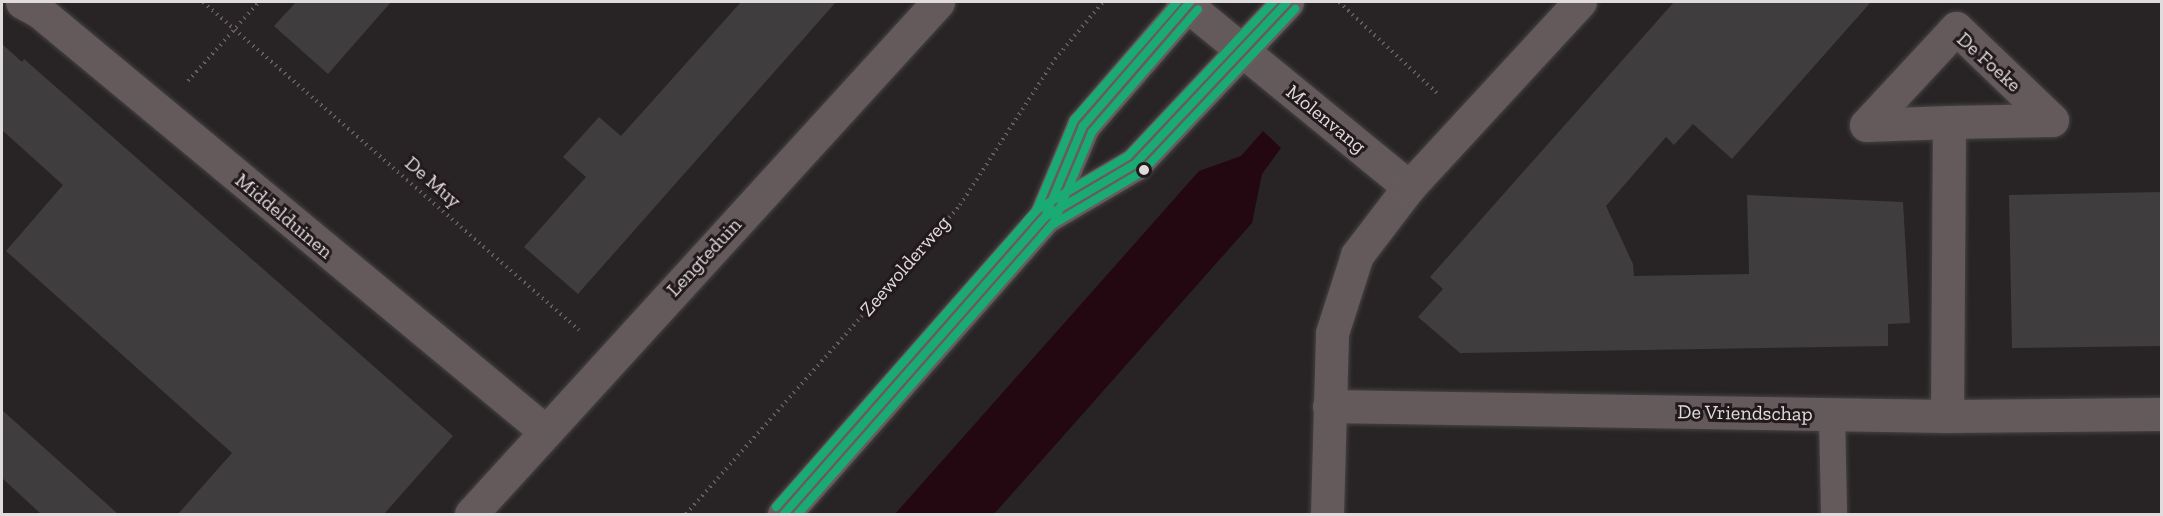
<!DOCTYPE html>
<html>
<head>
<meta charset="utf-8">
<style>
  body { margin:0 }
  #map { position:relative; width:2163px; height:516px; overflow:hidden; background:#282425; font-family:"Zilla Slab",serif }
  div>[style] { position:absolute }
  .water>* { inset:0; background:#230711 }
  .building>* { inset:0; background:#403d3e }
  .path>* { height:4px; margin-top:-2px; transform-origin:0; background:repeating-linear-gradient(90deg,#665e60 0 1.5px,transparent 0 6px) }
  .roads { filter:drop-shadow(0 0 2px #454242) drop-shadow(0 0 2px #454242) }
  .lane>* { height:26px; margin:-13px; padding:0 13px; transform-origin:13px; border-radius:13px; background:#645a5c }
  .street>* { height:33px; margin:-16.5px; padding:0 16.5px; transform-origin:16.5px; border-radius:16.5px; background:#645a5c }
  .secondary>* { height:33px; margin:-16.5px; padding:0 16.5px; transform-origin:16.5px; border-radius:16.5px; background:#685b5f }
  .bus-1>* { height:8px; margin:-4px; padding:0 4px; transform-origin:4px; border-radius:4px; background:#1aab75 }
  .bus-2>* { height:8px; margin:-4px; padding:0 4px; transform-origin:4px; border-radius:4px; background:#1aab75 }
  .bus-3>* { height:8px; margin:-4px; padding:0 4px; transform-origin:4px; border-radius:4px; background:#1aab75 }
  .dots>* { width:16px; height:16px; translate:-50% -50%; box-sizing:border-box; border:3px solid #21191b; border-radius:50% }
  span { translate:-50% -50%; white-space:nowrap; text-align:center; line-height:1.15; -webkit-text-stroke:6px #21191b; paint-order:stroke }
  .street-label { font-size:20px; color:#e0dbdc }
  .frame { position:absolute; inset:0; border:3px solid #e0dbdc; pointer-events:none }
</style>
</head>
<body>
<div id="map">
  <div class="water">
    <div style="clip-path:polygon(1263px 131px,1281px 148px,1262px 174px,1252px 223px,994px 514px,895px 514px,1199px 171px,1241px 156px)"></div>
  </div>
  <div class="building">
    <div style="clip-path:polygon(296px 2px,391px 2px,328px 74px,274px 26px)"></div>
    <div style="clip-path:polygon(741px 2px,836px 2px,578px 294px,524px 247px,586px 177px,563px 157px,599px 117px,621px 136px)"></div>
    <div style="clip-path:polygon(1674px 2px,1871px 2px,1732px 159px,1693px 124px,1674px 145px,1666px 137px,1606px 206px,1633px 264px,1634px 276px,1749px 274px,1747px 195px,1903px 202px,1910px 323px,1888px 324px,1888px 346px,1460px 353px,1418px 317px,1443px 289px,1430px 277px)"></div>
    <div style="clip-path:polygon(2px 44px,22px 62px,24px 59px,453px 436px,384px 514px,178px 514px,232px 453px,6px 251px,63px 185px,2px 130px)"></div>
    <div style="clip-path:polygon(2162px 192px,2162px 346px,2012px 348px,2009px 195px)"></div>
    <div style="clip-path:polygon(2px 410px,118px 514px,41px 514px,2px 478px)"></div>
  </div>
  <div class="path">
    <div style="left:203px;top:2px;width:499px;rotate:41.1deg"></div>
    <div style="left:1339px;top:2px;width:134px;rotate:42.9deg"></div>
    <div style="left:188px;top:81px;width:106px;rotate:-48.1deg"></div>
    <div style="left:686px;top:514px;width:413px;rotate:-48.4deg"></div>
    <div style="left:960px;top:205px;width:174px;rotate:-56.9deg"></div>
    <div style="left:1055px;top:59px;width:75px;rotate:-49.9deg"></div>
  </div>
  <div class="roads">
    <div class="lane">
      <div style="left:1832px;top:415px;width:99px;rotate:88.8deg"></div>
    </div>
    <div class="street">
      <div style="left:22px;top:2px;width:21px;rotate:29deg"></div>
      <div style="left:40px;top:12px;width:656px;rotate:39.68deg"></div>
      <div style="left:1183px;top:2px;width:292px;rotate:39.3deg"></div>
      <div style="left:1329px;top:406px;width:618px;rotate:0.93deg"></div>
      <div style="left:1947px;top:416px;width:215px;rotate:-0.5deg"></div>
      <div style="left:1947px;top:416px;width:294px;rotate:-89.6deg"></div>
      <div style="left:1949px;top:122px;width:103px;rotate:-1.1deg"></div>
      <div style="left:2052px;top:120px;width:133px;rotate:-136.2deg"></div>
      <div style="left:1956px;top:28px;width:132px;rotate:132.9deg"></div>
      <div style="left:1866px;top:125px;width:83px;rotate:-2.1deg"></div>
      <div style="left:471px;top:514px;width:693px;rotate:-47.63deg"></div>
      <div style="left:1327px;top:514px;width:181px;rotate:-88.4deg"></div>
      <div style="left:1332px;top:333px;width:82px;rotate:-72.2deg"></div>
      <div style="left:1357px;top:255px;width:86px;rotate:-52.6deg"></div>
      <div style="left:1409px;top:187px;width:252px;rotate:-47.3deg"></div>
    </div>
    <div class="secondary">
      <div style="left:1045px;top:217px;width:99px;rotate:-67.3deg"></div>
      <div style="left:1083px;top:126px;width:164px;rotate:-49.2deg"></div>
      <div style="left:784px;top:514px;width:395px;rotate:-48.7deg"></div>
      <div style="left:1045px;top:217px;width:104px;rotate:-30.5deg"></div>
      <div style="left:1135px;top:164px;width:222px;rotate:-46.8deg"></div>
    </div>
  </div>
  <div class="bus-1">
    <div style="left:1034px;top:229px;width:16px;rotate:-47deg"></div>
    <div style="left:1045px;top:217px;width:99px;rotate:-67.3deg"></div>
    <div style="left:1083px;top:126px;width:164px;rotate:-49.2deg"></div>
    <div style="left:784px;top:514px;width:395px;rotate:-48.7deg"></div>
    <div style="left:1045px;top:217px;width:104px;rotate:-30.5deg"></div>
    <div style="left:1135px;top:164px;width:222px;rotate:-46.8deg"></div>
  </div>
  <div class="bus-2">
    <div style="left:1042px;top:236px;width:18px;rotate:-49deg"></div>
    <div style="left:1054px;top:222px;width:98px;rotate:-67.1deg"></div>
    <div style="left:1092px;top:132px;width:162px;rotate:-49.2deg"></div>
    <div style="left:798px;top:514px;width:385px;rotate:-48.7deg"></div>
    <div style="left:1052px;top:225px;width:104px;rotate:-30.5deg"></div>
    <div style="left:1142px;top:172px;width:224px;rotate:-46.8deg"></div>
  </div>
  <div class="bus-3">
    <div style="left:1026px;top:222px;width:15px;rotate:-48deg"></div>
    <div style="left:1036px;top:211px;width:99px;rotate:-67.3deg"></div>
    <div style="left:1074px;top:120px;width:157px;rotate:-48.9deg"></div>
    <div style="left:776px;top:507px;width:397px;rotate:-48.7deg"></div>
    <div style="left:1038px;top:209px;width:104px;rotate:-30.5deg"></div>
    <div style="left:1128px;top:156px;width:212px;rotate:-46.7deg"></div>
  </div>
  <div class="dots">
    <div style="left:1144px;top:170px;background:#e0dbdc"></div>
  </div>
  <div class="street-label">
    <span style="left:1989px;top:62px;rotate:42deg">De Foeke</span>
    <span style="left:1326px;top:119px;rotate:39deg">Molenvang</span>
    <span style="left:433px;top:182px;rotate:41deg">De Muy</span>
    <span style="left:284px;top:216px;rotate:40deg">Middelduinen</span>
    <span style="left:704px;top:257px;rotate:-47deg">Lengteduin</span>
    <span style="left:905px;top:266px;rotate:-49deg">Zeewolderweg</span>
    <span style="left:1745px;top:413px;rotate:1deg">De Vriendschap</span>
  </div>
  <div class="frame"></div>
</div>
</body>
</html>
